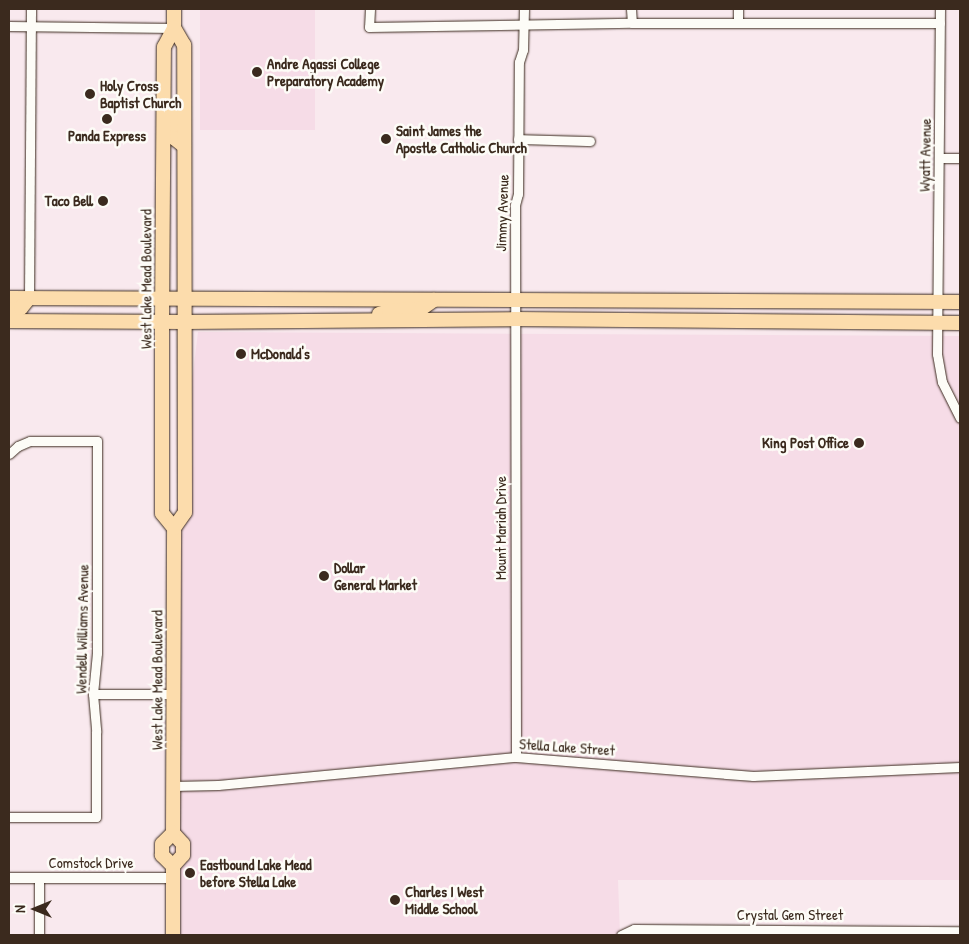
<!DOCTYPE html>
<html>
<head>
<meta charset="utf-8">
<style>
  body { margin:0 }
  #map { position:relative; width:969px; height:944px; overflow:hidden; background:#f9e9ee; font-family:"Patrick Hand",sans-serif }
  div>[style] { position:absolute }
  .built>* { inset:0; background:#f6dce7 }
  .roads { filter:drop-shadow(0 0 1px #3b2a1e) drop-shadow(0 0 1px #3b2a1e) }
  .minor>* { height:9px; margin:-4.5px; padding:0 4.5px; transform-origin:4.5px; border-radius:4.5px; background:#fdfcf7 }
  .tertiary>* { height:10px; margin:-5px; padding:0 5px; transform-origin:5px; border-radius:5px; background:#fdfcf7 }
  .primary>* { height:14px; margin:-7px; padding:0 7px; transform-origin:7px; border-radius:7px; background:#fcdcac }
  .dots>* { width:14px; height:14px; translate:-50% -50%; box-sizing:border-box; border:2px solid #fdfcf7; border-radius:50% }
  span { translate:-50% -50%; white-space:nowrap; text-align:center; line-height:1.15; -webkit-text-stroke:5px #fdfcf7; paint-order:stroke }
  .poi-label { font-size:15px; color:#3b2a1e; font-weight:700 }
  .left { translate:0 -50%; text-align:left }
  .right { translate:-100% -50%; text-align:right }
  .street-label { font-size:15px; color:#3b2a1e }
  .frame { position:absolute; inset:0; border:10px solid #3b2a1e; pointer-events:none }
  .north { position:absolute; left:10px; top:884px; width:50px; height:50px; -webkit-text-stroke:4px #fdfcf7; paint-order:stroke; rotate:270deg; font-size:14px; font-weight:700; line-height:20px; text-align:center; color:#3b2a1e }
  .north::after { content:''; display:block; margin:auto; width:18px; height:22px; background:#3b2a1e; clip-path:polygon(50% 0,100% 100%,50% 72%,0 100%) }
</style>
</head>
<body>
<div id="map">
  <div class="built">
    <div style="clip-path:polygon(200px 9px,315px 9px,315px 130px,200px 130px)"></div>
    <div style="clip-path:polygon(198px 332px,960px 336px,960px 880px,618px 880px,620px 935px,173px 935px,174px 528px)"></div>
  </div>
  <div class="roads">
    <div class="minor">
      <div style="left:370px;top:9px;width:18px;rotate:93deg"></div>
      <div style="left:369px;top:27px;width:263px;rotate:-0.9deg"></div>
      <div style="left:632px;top:23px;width:308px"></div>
      <div style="left:631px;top:9px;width:14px;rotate:86deg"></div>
      <div style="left:940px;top:9px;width:345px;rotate:90.5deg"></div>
      <div style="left:937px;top:354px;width:28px;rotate:80deg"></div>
      <div style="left:942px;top:382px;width:40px;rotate:63.4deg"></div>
      <div style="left:738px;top:23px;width:14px;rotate:-90deg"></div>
      <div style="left:9px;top:26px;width:165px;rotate:0.7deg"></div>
      <div style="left:518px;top:139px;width:72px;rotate:1.6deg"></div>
      <div style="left:939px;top:158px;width:21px"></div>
      <div style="left:29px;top:298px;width:289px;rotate:-89.6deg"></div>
      <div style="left:9px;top:454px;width:12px;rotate:-42deg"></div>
      <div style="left:18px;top:446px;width:13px;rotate:-23deg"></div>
      <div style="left:30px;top:441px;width:67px"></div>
      <div style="left:97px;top:441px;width:212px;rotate:90deg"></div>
      <div style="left:97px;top:653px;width:41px;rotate:95.6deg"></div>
      <div style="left:93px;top:694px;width:38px;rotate:85deg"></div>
      <div style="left:96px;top:732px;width:85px;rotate:90deg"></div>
      <div style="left:96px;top:817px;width:87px;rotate:180deg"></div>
      <div style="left:93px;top:694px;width:80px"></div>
      <div style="left:516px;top:757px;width:552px;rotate:-90.1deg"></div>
      <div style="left:515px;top:205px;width:11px;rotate:-75deg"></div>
      <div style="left:518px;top:194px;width:132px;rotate:-89.6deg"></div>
      <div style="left:519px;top:62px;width:13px;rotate:-72deg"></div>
      <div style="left:523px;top:50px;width:41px;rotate:-88.6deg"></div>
      <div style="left:173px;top:786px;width:45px;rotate:-1.3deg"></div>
      <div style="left:218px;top:785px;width:299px;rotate:-5.4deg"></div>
      <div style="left:516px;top:757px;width:238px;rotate:4.6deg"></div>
      <div style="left:753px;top:776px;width:207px;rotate:-2.5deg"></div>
      <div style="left:39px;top:935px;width:57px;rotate:-90deg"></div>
      <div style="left:621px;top:935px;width:14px;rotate:-25deg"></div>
      <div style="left:634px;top:929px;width:326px;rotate:0.4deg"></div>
    </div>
    <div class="tertiary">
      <div style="left:9px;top:878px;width:164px"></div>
    </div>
    <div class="primary">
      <div style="left:163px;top:105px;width:16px;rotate:47deg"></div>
      <div style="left:174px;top:117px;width:21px;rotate:90deg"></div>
      <div style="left:174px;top:138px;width:13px;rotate:39deg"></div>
      <div style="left:9px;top:298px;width:951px;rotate:0.24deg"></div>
      <div style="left:9px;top:310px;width:12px;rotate:-9deg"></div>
      <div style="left:21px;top:308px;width:13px;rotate:-51deg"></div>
      <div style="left:379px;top:314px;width:10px;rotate:-17deg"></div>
      <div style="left:389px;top:311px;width:32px;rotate:-4deg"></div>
      <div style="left:421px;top:309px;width:16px;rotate:-35deg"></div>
      <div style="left:9px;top:321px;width:175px;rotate:0.3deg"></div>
      <div style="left:184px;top:322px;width:330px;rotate:-0.5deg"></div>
      <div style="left:514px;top:319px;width:446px;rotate:0.5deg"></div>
      <div style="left:174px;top:528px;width:19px;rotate:-129deg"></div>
      <div style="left:162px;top:513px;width:191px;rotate:-90deg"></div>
      <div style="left:162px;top:322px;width:275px;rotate:-89.6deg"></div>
      <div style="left:164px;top:47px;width:21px;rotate:-62deg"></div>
      <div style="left:174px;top:28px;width:19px;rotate:-90deg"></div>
      <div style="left:173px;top:866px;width:15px;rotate:-48deg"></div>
      <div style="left:183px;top:855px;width:11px;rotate:-90deg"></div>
      <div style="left:183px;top:844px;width:15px;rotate:-132deg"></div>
      <div style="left:173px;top:833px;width:305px;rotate:-89.8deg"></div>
      <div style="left:174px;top:528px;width:19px;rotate:-55deg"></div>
      <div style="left:185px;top:512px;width:467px;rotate:-90.1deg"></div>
      <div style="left:184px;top:45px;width:20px;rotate:-120deg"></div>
      <div style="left:173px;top:935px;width:69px;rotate:-90deg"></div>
      <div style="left:173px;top:866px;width:16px;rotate:-135deg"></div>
      <div style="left:162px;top:855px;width:11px;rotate:-90deg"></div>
      <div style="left:162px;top:844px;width:16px;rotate:-45deg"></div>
    </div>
  </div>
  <div class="dots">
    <div style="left:257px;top:72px;background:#3b2a1e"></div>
    <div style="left:90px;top:94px;background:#3b2a1e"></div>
    <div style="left:107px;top:119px;background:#3b2a1e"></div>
    <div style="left:386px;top:139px;background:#3b2a1e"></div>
    <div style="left:103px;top:201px;background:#3b2a1e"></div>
    <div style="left:241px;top:354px;background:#3b2a1e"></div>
    <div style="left:859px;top:443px;background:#3b2a1e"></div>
    <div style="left:324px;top:576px;background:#3b2a1e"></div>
    <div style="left:190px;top:873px;background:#3b2a1e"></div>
    <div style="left:395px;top:900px;background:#3b2a1e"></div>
  </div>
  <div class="poi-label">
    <span class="left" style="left:267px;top:72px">Andre Agassi College<br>Preparatory Academy</span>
    <span class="left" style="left:100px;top:94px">Holy Cross<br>Baptist Church</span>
    <span class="left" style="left:396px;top:139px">Saint James the<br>Apostle Catholic Church</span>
    <span style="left:107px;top:136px">Panda Express</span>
    <span class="right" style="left:93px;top:201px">Taco Bell</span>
    <span class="left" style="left:251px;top:354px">McDonald's</span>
    <span class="right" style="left:849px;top:443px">King Post Office</span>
    <span class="left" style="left:334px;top:576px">Dollar<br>General Market</span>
    <span class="left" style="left:200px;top:873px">Eastbound Lake Mead<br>before Stella Lake</span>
    <span class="left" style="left:405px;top:900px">Charles I West<br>Middle School</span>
  </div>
  <div class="street-label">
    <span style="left:925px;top:155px;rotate:-89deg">Wyatt Avenue</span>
    <span style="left:502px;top:213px;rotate:-88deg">Jimmy Avenue</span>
    <span style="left:146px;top:279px;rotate:-90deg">West Lake Mead Boulevard</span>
    <span style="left:501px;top:528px;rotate:-90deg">Mount Mariah Drive</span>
    <span style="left:82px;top:629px;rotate:-89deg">Wendell Williams Avenue</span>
    <span style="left:157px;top:680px;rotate:-90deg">West Lake Mead Boulevard</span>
    <span style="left:567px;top:747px;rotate:4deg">Stella Lake Street</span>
    <span style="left:91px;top:863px">Comstock Drive</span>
    <span style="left:790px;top:915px">Crystal Gem Street</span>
  </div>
  <div class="frame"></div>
  <div class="north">N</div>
</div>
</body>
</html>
